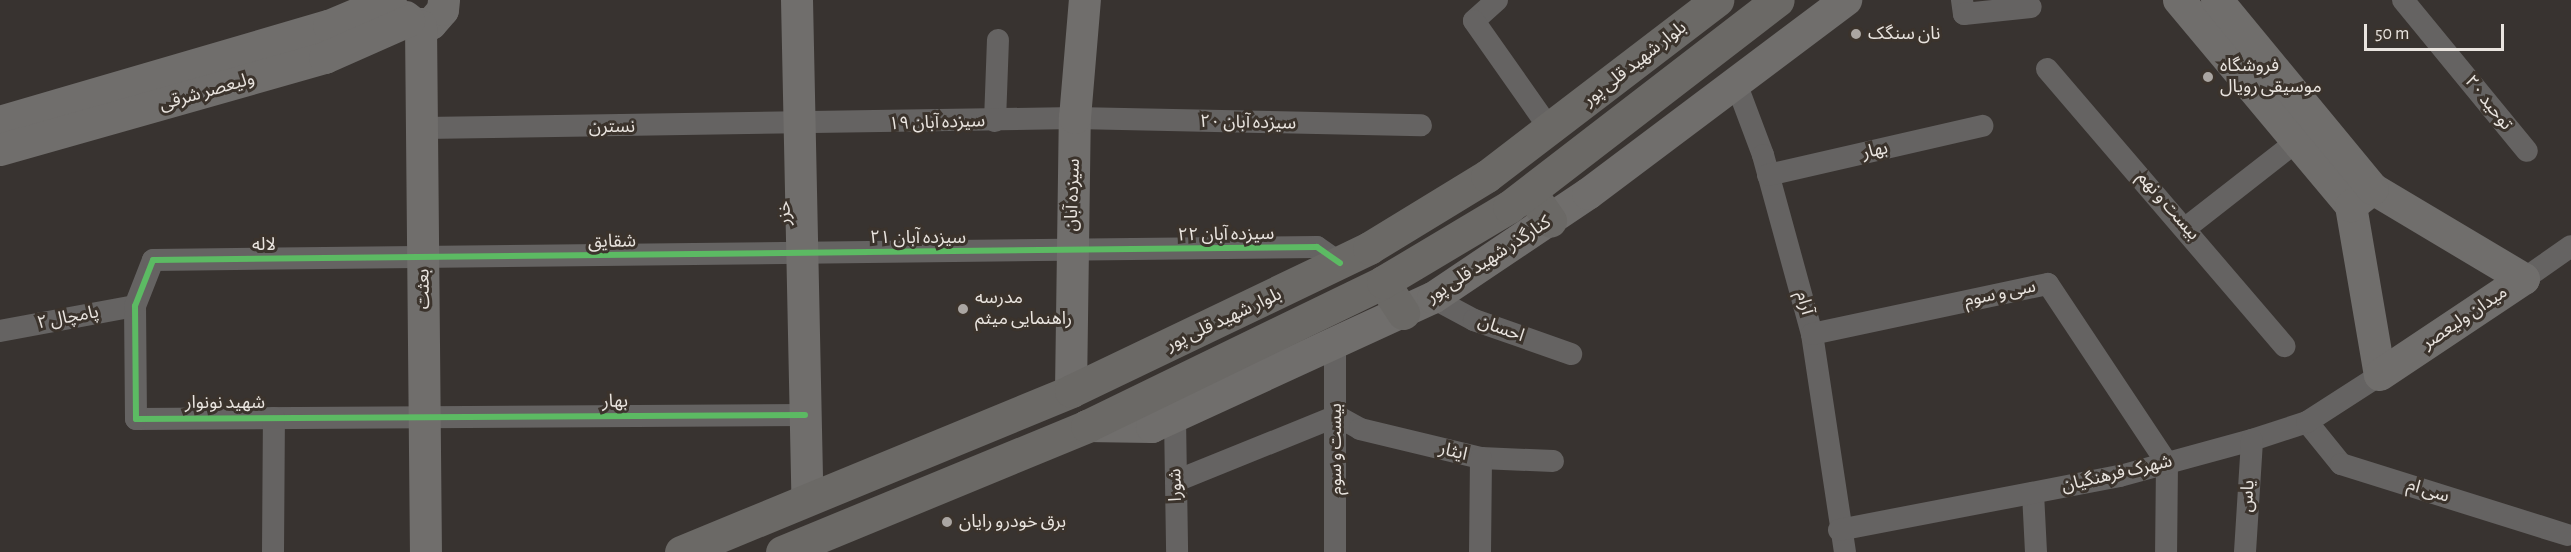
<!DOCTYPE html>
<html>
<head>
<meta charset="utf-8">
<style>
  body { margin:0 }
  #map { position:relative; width:2571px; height:552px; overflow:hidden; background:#383330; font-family:"Alegreya Sans","Noto Sans Arabic",sans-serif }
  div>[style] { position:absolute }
  .street>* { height:22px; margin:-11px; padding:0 11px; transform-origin:11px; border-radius:11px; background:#656362 }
  .secondary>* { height:32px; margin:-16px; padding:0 16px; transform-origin:16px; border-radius:16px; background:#706e6c }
  .highway>* { height:33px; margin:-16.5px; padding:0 16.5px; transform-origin:16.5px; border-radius:16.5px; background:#6b6966 }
  .cycleway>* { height:6px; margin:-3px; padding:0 3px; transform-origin:3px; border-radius:3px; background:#5cba63 }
  .dots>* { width:16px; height:16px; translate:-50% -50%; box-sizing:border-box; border:3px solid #3b332c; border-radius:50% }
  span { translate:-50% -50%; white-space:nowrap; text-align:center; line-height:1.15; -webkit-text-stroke:6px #3b332c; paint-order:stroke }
  .poi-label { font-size:18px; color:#e9e4df }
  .left { translate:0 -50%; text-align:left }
  .street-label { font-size:18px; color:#e9e4df }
  .scale { position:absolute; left:2364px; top:24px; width:140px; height:27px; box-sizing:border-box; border:3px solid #e9e4df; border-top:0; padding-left:8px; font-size:18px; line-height:21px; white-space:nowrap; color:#e9e4df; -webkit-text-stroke:4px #3b332c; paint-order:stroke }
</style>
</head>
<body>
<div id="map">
  <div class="street">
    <div style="left:1497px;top:0;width:31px;rotate:138deg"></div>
    <div style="left:1474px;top:21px;width:132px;rotate:54.9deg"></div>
    <div style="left:1962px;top:0;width:14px;rotate:82deg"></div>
    <div style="left:1964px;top:14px;width:67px;rotate:-6deg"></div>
    <div style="left:2403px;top:0;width:195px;rotate:50.6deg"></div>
    <div style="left:2047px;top:69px;width:365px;rotate:49.4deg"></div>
    <div style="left:1736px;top:83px;width:77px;rotate:69.4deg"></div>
    <div style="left:1763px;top:155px;width:186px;rotate:74.7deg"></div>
    <div style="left:1812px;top:334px;width:220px;rotate:81.4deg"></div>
    <div style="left:995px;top:121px;width:81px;rotate:-87.9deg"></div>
    <div style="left:424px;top:128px;width:651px;rotate:-0.88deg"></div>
    <div style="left:1075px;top:118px;width:346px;rotate:1.2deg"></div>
    <div style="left:1768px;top:175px;width:220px;rotate:-12.9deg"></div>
    <div style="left:2187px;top:227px;width:140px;rotate:-38deg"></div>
    <div style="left:2524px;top:279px;width:57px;rotate:-35.1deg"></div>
    <div style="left:1433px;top:298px;width:47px;rotate:28.2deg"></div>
    <div style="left:1474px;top:320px;width:103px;rotate:19.3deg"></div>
    <div style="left:0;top:331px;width:137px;rotate:-10.5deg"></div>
    <div style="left:1812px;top:334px;width:241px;rotate:-12deg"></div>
    <div style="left:2048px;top:284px;width:215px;rotate:56.4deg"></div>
    <div style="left:2167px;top:463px;width:89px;rotate:90.6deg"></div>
    <div style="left:805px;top:415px;width:669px;rotate:179.66deg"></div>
    <div style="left:136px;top:419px;width:113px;rotate:-90.5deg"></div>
    <div style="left:135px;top:306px;width:49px;rotate:-68.6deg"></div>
    <div style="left:153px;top:260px;width:1164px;rotate:-0.64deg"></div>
    <div style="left:1317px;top:247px;width:28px;rotate:35deg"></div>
    <div style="left:1175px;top:418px;width:134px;rotate:89.1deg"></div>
    <div style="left:2307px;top:422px;width:54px;rotate:51deg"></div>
    <div style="left:2341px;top:464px;width:237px;rotate:17.4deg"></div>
    <div style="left:1481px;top:458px;width:72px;rotate:2.4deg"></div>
    <div style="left:1176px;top:481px;width:174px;rotate:-22deg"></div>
    <div style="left:1337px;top:416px;width:26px;rotate:29deg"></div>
    <div style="left:1360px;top:429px;width:124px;rotate:13.5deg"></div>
    <div style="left:1481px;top:458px;width:94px;rotate:90.6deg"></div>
    <div style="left:2033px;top:493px;width:59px;rotate:87.1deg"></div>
    <div style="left:1839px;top:530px;width:286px;rotate:-10.9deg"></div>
    <div style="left:2120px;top:476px;width:137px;rotate:-15.3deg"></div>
    <div style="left:2252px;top:440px;width:58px;rotate:-18.1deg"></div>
    <div style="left:2307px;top:422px;width:87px;rotate:-32.8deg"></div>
    <div style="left:273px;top:552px;width:134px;rotate:-89.6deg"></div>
    <div style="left:1335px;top:552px;width:206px;rotate:-90deg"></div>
    <div style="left:2245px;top:552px;width:112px;rotate:-86.4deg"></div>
  </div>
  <div class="secondary">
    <div style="left:797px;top:0;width:497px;rotate:88.8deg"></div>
    <div style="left:2179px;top:0;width:268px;rotate:50.1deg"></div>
    <div style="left:2351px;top:206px;width:171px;rotate:80.3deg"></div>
    <div style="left:2380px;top:375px;width:173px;rotate:-33.7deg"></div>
    <div style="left:2524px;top:279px;width:176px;rotate:-149.2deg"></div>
    <div style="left:2373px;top:189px;width:28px;rotate:142deg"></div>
    <div style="left:2217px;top:0;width:245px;rotate:50.5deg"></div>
    <div style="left:406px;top:17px;width:11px;rotate:38deg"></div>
    <div style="left:415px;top:24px;width:16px"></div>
    <div style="left:431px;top:24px;width:18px;rotate:-49deg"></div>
    <div style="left:443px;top:10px;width:10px;rotate:-84deg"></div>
    <div style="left:421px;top:26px;width:526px;rotate:89.46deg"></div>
    <div style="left:0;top:122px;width:343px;rotate:-16.3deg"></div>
    <div style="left:329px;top:26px;width:67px;rotate:-22.8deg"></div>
    <div style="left:0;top:150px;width:338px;rotate:-15.8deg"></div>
    <div style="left:325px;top:58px;width:92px;rotate:-23.8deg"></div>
    <div style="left:1071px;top:391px;width:273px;rotate:-89.2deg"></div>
    <div style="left:1075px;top:118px;width:118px;rotate:-85.2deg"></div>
    <div style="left:1087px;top:426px;width:65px;rotate:0.9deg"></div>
    <div style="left:1152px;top:427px;width:309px;rotate:-24.7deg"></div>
    <div style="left:1433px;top:298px;width:187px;rotate:-33.9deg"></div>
    <div style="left:1588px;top:194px;width:323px;rotate:-36.9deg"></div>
  </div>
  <div class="highway">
    <div style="left:1530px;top:192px;width:35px;rotate:55deg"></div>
    <div style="left:1383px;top:282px;width:37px;rotate:57deg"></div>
    <div style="left:681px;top:552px;width:422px;rotate:-22.4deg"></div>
    <div style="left:1071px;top:391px;width:331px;rotate:-25.6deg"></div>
    <div style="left:1369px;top:248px;width:138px;rotate:-31.4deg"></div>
    <div style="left:1487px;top:176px;width:290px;rotate:-37.4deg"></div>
    <div style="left:782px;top:552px;width:330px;rotate:-22.4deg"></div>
    <div style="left:1087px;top:426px;width:329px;rotate:-25.9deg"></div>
    <div style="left:1383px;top:282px;width:147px;rotate:-30.8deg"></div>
    <div style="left:1509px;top:207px;width:339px;rotate:-37.6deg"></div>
  </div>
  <div class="cycleway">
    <div style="left:805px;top:415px;width:669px;rotate:179.66deg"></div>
    <div style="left:136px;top:419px;width:113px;rotate:-90.5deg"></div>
    <div style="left:135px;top:306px;width:49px;rotate:-68.6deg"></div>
    <div style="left:153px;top:260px;width:1164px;rotate:-0.64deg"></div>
    <div style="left:1317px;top:247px;width:28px;rotate:35deg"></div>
  </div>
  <div class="dots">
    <div style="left:1856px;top:34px;background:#aba6a2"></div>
    <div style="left:2208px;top:77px;background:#aba6a2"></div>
    <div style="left:963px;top:309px;background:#aba6a2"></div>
    <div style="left:947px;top:522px;background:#aba6a2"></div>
  </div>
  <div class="poi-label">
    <span class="left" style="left:1868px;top:34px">نان سنگک</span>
    <span class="left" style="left:2220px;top:77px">فروشگاه<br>موسیقی رویال</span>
    <span class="left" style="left:975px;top:309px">مدرسه<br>راهنمایی میثم</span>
    <span class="left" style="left:959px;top:522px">برق خودرو رایان</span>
  </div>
  <div class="street-label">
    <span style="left:1635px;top:64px;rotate:-38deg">بلوار شهید قلی پور</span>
    <span style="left:207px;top:92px;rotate:-16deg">ولیعصر شرقی</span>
    <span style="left:2488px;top:103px;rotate:51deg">توحید ۲۰</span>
    <span style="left:937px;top:123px;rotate:-2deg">سیزده آبان ۱۹</span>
    <span style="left:1248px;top:123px;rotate:1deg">سیزده آبان ۲۰</span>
    <span style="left:612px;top:127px">نسترن</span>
    <span style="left:1875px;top:151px;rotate:-13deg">بهار</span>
    <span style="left:1073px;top:195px;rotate:-88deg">سیزده آبان</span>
    <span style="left:2168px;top:206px;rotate:49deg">بیست و نهم</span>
    <span style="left:785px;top:213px;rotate:-91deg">خزر</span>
    <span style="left:1226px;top:235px;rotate:-1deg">سیزده آبان ۲۲</span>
    <span style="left:918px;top:238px">سیزده آبان ۲۱</span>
    <span style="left:612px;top:242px;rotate:-1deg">شقایق</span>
    <span style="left:264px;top:245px">لاله</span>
    <span style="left:1489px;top:260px;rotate:-33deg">کنارگذر شهید قلی پور</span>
    <span style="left:424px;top:289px;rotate:-91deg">بعثت</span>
    <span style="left:2000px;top:294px;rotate:-12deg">سی و سوم</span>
    <span style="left:1804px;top:303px;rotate:75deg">آرام</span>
    <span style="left:68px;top:318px;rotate:-11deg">پامچال ۲</span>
    <span style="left:2465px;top:318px;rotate:-34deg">میدان ولیعصر</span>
    <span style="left:1224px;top:320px;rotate:-25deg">بلوار شهید قلی پور</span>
    <span style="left:1501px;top:329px;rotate:20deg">احسان</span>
    <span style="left:615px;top:402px;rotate:-1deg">بهار</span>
    <span style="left:225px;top:403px">شهید نونوار</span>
    <span style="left:1336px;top:449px;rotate:-90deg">بیست و سوم</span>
    <span style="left:1453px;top:452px;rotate:14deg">ایثار</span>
    <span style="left:2117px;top:474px;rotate:-13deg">شهرک فرهنگیان</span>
    <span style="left:1176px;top:485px;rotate:-91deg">شورا</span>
    <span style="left:2428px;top:491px;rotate:17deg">سی ام</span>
    <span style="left:2248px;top:496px;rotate:-87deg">یاس</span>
  </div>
  <div class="scale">50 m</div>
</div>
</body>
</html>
